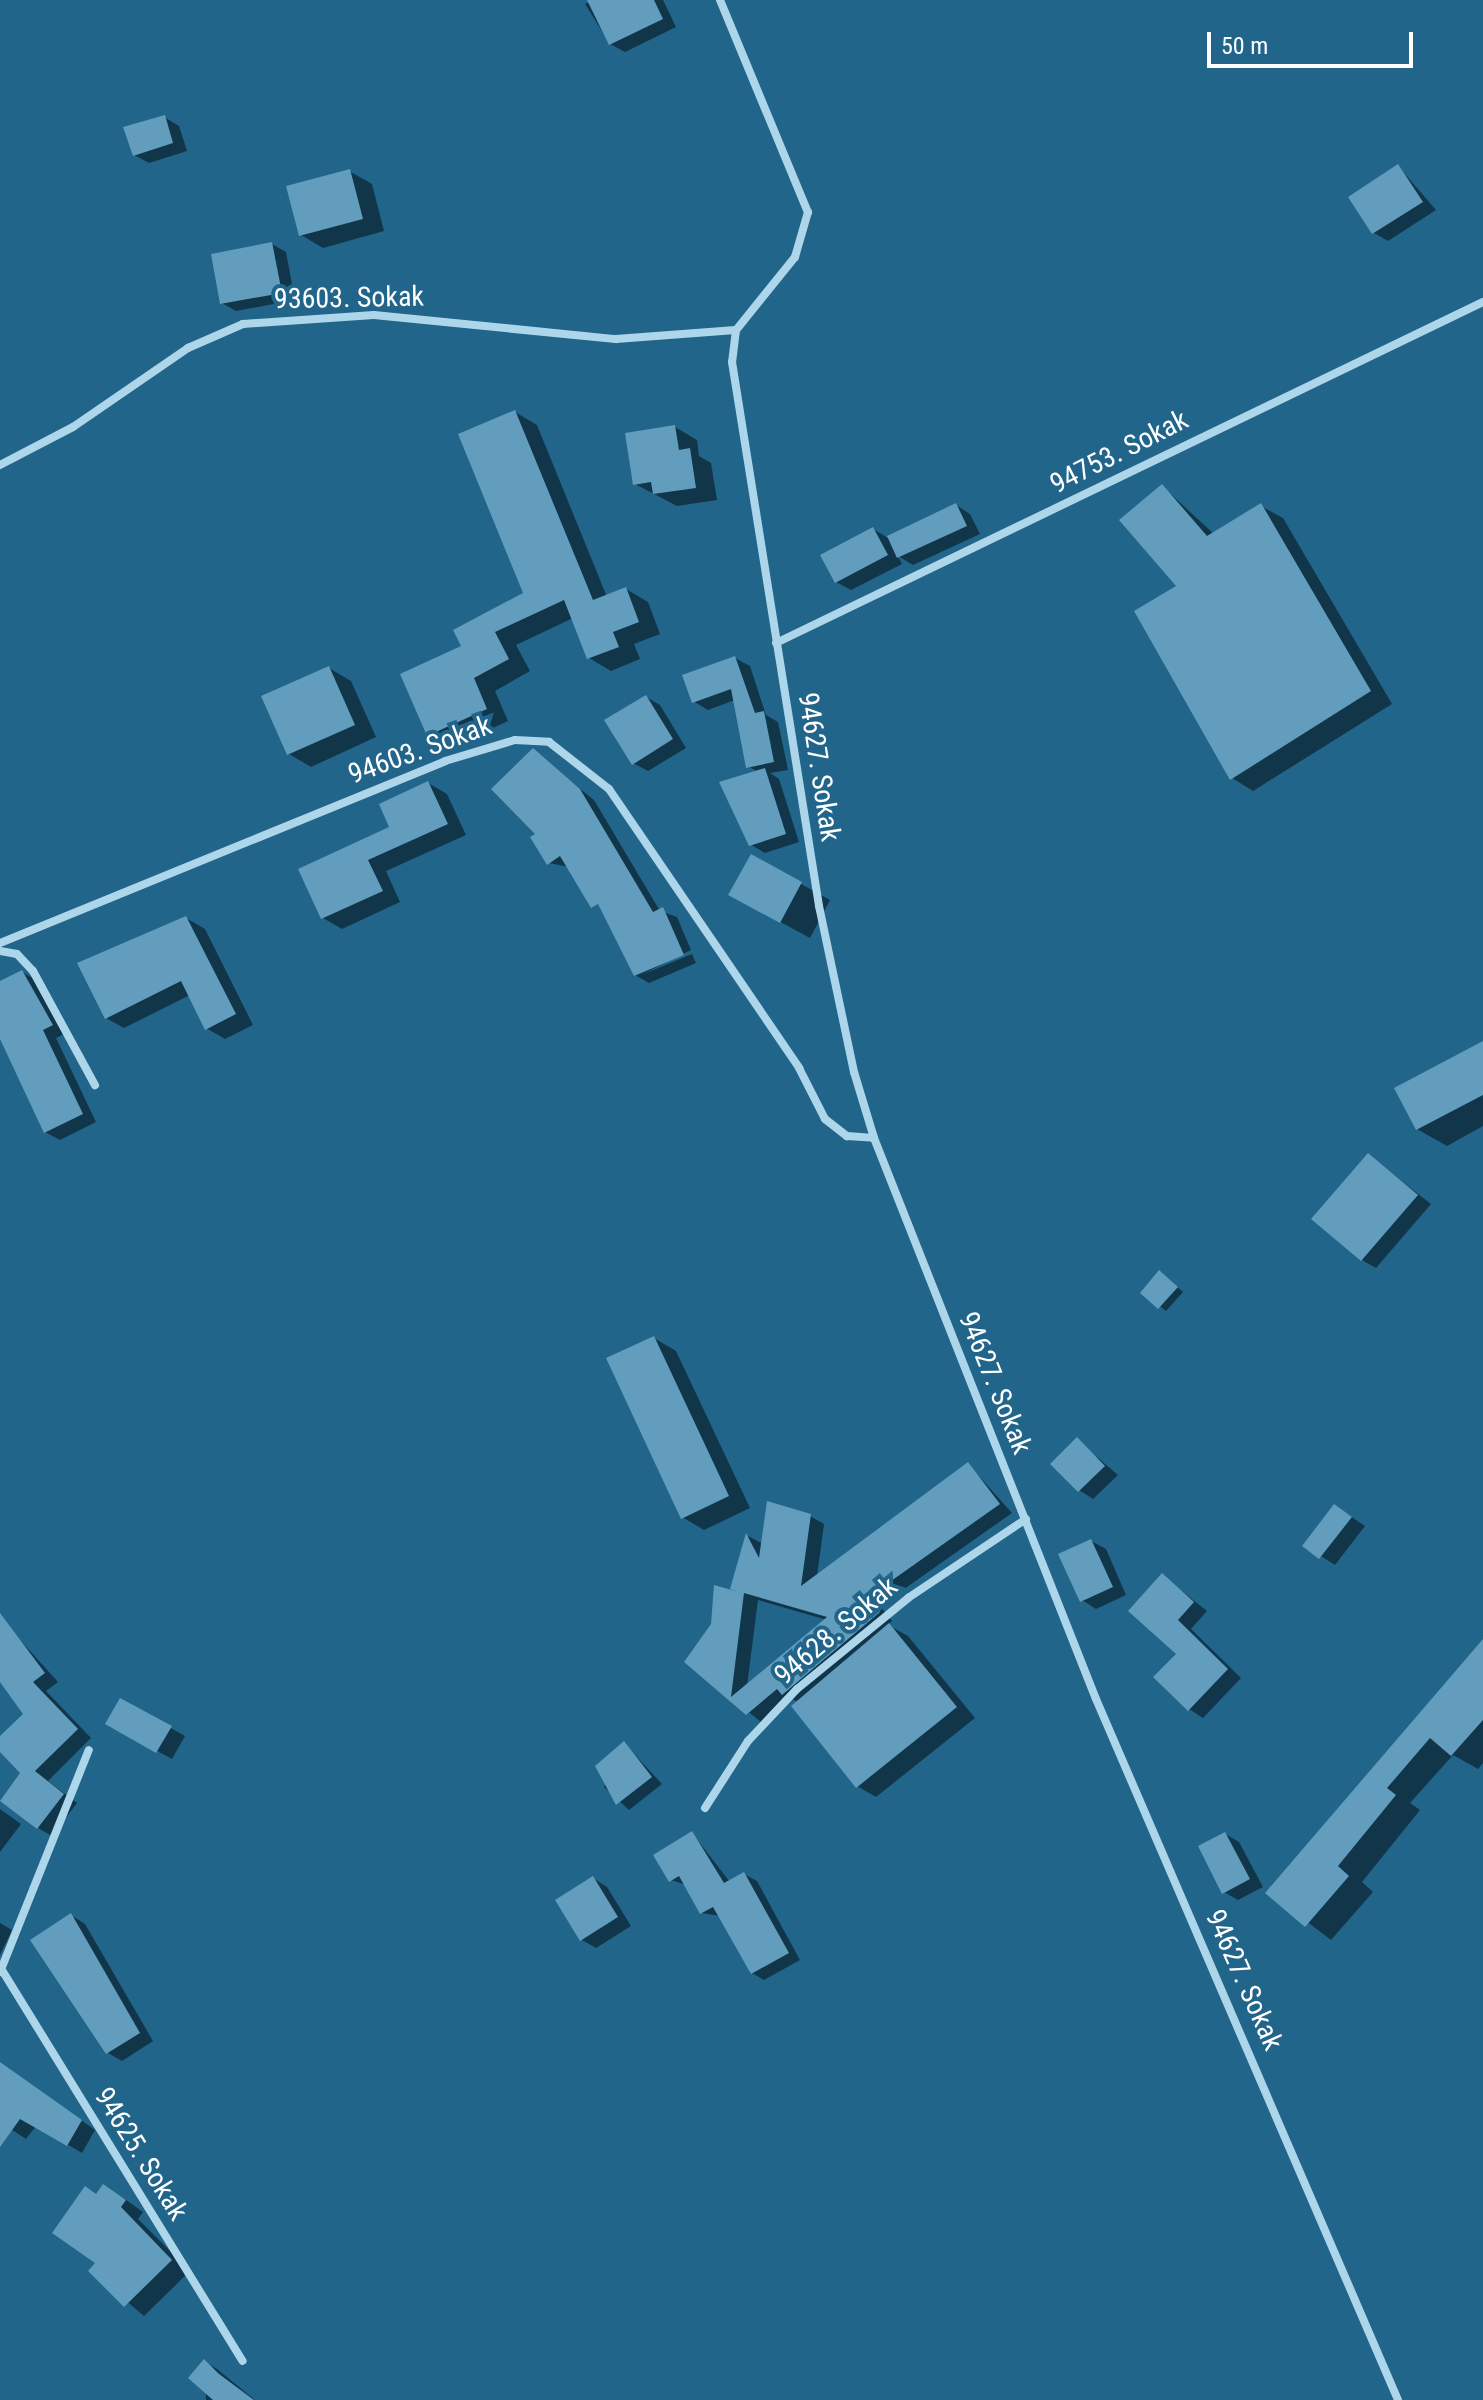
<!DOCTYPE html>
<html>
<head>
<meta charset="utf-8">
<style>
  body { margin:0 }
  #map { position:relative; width:1483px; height:2400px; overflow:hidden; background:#21658b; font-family:"Roboto Condensed",sans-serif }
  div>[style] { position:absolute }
  .shadow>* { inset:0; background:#0007 }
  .building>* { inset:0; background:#629dbd }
  .street>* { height:8px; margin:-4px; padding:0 4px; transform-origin:4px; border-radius:4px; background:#aed6eb }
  span { translate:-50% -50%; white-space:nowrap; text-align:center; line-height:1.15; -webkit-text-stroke:8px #21658b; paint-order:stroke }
  .street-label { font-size:28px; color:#fff }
  .scale { position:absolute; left:1207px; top:32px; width:206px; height:36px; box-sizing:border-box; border:4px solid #fff; border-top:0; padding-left:10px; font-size:24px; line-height:28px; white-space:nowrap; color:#fff; -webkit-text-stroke:6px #21658b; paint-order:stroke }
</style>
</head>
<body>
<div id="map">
  <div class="shadow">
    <div style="clip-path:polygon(594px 0,663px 0,676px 27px,625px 52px,610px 44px,585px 4px)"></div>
    <div style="clip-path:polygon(164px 117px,179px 126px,187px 151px,149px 163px,134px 155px)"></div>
    <div style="clip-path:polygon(1398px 166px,1436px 210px,1388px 241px,1374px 233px)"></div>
    <div style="clip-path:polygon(349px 171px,372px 184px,384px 231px,323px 248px,301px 235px)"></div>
    <div style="clip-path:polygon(272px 244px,286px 252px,295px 300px,236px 311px,222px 303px)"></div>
    <div style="clip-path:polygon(515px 412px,537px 425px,607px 597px,626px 589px,648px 602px,660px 634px,634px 644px,640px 659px,611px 671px,589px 658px,573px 618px,516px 645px,530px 671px,495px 691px,508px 721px,450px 748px,429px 735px,464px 647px,526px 594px)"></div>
    <div style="clip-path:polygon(675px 427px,697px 440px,699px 456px,711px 463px,717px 500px,677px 506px,635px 484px)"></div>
    <div style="clip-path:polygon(1162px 486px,1214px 534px,1261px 506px,1283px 518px,1392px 704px,1253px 791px,1232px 778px,1179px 586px)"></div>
    <div style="clip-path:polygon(956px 505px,970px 514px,980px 534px,913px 565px,898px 556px,902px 564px,851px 590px,836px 582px,873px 529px,888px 538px)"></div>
    <div style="clip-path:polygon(735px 658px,750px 666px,766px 715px,778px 722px,788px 770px,770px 773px,779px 779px,799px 842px,765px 853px,750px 844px,758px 772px,748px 766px,735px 700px,708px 710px,693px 701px)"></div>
    <div style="clip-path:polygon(329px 668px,351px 681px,376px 737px,311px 767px,289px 754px)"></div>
    <div style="clip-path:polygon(646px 697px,660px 705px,686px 748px,648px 771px,633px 763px)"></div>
    <div style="clip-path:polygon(533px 751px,594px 800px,660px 911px,677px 917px,691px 950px,641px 975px,692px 954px,696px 963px,649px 983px,635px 975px,605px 913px,569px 867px,549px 863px,538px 834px)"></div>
    <div style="clip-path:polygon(428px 783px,447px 794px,466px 835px,386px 871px,400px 902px,342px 929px,323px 918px)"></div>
    <div style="clip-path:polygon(752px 857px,830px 900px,810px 938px,760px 911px)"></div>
    <div style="clip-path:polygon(186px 918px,205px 929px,253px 1025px,225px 1039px,206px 1028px,190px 995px,124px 1028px,106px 1018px)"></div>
    <div style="clip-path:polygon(22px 972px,36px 980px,66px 1033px,56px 1038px,96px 1122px,60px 1140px,45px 1132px,0 1037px,0 983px)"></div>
    <div style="clip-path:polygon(1483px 1043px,1483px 1126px,1447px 1146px,1417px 1129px)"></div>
    <div style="clip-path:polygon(1368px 1155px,1431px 1204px,1376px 1268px,1362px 1260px)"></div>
    <div style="clip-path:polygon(1166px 1277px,1183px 1292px,1166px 1311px,1143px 1292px)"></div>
    <div style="clip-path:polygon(654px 1338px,676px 1351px,750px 1508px,704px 1530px,682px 1517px)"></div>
    <div style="clip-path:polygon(1077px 1440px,1118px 1475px,1093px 1499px,1079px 1490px)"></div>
    <div style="clip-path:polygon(evenodd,969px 1465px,1012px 1513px,880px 1606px,892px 1621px,888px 1625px,908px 1636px,975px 1718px,876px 1797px,857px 1786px,798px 1702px,790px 1698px,761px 1722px,686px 1661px,740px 1592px,732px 1588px,748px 1536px,763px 1544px,810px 1516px,824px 1524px,817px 1576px,969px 1465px,758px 1600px,827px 1620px,747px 1686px,758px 1600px)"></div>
    <div style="clip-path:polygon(1335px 1506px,1365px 1526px,1335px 1565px,1305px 1546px)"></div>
    <div style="clip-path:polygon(1091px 1541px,1106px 1549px,1126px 1595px,1096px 1609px,1082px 1600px)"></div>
    <div style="clip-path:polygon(1163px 1576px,1207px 1611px,1191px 1629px,1241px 1678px,1203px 1718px,1189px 1709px)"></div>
    <div style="clip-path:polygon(12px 1631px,58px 1682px,46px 1691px,91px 1738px,48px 1781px,77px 1803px,52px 1836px,38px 1828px,23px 1773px,0 1750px,0 1738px,26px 1714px,0 1679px,0 1640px)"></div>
    <div style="clip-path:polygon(1483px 1643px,1483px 1763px,1478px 1769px,1453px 1755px,1410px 1803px,1420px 1810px,1362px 1882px,1373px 1892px,1331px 1940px,1268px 1892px)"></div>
    <div style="clip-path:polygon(121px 1700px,185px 1736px,172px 1759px,108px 1724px)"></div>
    <div style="clip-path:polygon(624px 1743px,662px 1784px,629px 1810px,604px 1787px)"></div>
    <div style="clip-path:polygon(0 1809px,21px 1824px,0 1852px)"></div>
    <div style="clip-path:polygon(692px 1833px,730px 1882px,744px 1874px,757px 1881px,800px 1960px,764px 1980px,752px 1973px,721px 1916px,701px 1913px,686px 1885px,671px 1880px)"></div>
    <div style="clip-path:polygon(1225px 1834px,1239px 1842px,1263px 1887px,1238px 1900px,1224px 1892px)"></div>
    <div style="clip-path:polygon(593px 1878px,607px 1887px,631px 1926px,596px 1948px,582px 1940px)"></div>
    <div style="clip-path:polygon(71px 1915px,85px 1924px,153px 2041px,122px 2061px,108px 2053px)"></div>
    <div style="clip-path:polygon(0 1923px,12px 1930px,0 1955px)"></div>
    <div style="clip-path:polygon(0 2063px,95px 2130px,82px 2153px,36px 2126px,26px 2139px,0 2122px)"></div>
    <div style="clip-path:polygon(97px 2195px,122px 2197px,143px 2212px,138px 2219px,190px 2271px,144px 2316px,91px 2271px,98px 2263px)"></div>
    <div style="clip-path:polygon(205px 2362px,217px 2369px,255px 2400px,206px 2400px)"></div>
  </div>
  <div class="building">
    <div style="clip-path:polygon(587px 0,654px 0,663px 19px,609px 45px)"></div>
    <div style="clip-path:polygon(165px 115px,173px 143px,133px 156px,123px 127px)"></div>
    <div style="clip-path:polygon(1398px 164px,1423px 202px,1372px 234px,1348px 197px)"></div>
    <div style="clip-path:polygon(350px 169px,363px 219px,299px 236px,286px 186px)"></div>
    <div style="clip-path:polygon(272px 242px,282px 293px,220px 304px,211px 254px)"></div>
    <div style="clip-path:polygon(515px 410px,593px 600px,626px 587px,639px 622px,613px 632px,619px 647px,587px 659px,564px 600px,495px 632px,509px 659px,474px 678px,487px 709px,427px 736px,400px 674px,461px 646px,453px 630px,523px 593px,458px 434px)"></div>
    <div style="clip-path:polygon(675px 425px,679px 450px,690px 448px,696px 488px,653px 494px,651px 482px,633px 485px,625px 433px)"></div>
    <div style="clip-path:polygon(1162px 484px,1207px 536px,1261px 503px,1371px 691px,1230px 780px,1134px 611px,1176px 586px,1119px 520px)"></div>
    <div style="clip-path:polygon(956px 503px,967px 526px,897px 558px,887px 536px)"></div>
    <div style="clip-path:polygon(873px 527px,888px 555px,835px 583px,820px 555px)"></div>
    <div style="clip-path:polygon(735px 656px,755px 713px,764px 711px,774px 762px,746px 768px,731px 689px,692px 703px,682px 675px)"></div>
    <div style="clip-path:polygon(329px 666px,355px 725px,287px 755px,261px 696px)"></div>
    <div style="clip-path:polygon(646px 695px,673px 739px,632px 765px,604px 720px)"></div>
    <div style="clip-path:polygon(533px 748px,580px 789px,653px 912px,663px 907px,684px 955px,634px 976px,598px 904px,591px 908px,560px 856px,547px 865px,530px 837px,535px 834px,491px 789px)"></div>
    <div style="clip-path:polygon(765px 768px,786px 834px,749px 846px,719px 782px)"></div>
    <div style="clip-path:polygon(428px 781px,448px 824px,368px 860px,383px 891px,321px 919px,298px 869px,389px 827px,379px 804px)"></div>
    <div style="clip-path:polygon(751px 854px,802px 882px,780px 923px,728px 895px)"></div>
    <div style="clip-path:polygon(186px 916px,236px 1014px,205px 1030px,181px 981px,105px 1019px,77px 963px)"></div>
    <div style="clip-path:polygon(22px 970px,53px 1025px,43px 1030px,83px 1114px,44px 1133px,0 1039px,0 981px)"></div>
    <div style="clip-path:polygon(1483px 1041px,1483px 1095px,1416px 1130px,1394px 1088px)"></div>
    <div style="clip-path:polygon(1368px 1153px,1418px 1195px,1361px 1261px,1311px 1219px)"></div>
    <div style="clip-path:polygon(1159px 1270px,1178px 1287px,1158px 1309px,1140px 1293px)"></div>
    <div style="clip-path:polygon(654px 1336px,729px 1496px,681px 1519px,606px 1358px)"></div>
    <div style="clip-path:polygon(1077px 1437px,1105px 1466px,1078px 1492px,1050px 1464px)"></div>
    <div style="clip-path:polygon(evenodd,968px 1462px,1000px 1504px,867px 1598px,880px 1612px,782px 1695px,777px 1689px,746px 1715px,684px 1662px,711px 1624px,714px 1585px,739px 1592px,730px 1589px,746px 1533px,759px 1558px,767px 1501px,811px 1514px,801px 1586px,968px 1462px,744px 1593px,827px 1617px,731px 1697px,744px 1593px)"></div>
    <div style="clip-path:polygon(1334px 1504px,1352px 1517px,1319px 1559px,1302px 1546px)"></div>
    <div style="clip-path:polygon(1091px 1539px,1113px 1587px,1080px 1602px,1058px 1554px)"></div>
    <div style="clip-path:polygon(1162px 1573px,1194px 1602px,1178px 1620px,1228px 1669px,1188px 1711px,1153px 1677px,1176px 1654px,1128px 1611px)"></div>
    <div style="clip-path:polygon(0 1613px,45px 1673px,33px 1682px,78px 1729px,35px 1771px,64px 1794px,37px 1829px,0 1801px,20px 1773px,0 1752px,0 1736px,23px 1714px,0 1682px)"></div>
    <div style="clip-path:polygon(889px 1623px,957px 1707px,856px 1788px,791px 1706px)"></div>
    <div style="clip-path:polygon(1483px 1639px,1483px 1720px,1451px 1756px,1430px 1738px,1387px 1788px,1396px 1795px,1338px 1866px,1349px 1876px,1305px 1927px,1265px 1893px)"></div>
    <div style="clip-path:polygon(120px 1698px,172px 1726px,156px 1753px,105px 1724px)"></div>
    <div style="clip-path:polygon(624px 1741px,652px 1777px,616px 1805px,595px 1766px)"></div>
    <div style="clip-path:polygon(692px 1831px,724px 1883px,744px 1872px,789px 1953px,751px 1974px,713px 1907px,700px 1914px,679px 1876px,669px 1882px,653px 1855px)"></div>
    <div style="clip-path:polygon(1225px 1832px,1250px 1879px,1222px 1894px,1198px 1846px)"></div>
    <div style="clip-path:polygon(593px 1876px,618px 1917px,580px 1941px,555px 1900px)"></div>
    <div style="clip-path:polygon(71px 1913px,140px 2033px,106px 2054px,30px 1940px)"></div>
    <div style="clip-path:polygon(0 2062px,82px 2120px,67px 2146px,20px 2119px,0 2147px)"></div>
    <div style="clip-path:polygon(103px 2184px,126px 2200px,121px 2207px,172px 2260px,124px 2307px,88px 2271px,95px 2263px,52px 2233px,85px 2186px,96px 2194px)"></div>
    <div style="clip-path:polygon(204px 2359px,219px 2374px,254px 2400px,213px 2400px,188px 2378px)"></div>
  </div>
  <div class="street">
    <div style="left:720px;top:0;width:230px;rotate:67.5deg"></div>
    <div style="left:808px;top:212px;width:47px;rotate:106.1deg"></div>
    <div style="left:795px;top:257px;width:94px;rotate:128.9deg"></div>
    <div style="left:736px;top:330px;width:32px;rotate:97deg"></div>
    <div style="left:732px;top:362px;width:551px;rotate:80.91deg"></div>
    <div style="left:819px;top:906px;width:170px;rotate:78.1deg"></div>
    <div style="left:854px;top:1072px;width:69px;rotate:73.1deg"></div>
    <div style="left:874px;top:1138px;width:603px;rotate:68.41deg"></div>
    <div style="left:1096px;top:1699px;width:763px;rotate:66.69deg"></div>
    <div style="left:0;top:465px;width:82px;rotate:-27.5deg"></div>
    <div style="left:73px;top:427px;width:140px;rotate:-34.5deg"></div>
    <div style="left:188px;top:348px;width:60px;rotate:-23.6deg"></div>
    <div style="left:243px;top:324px;width:131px;rotate:-3.9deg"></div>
    <div style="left:374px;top:315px;width:243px;rotate:5.7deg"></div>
    <div style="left:616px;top:339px;width:120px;rotate:-4.3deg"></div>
    <div style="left:776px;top:643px;width:785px;rotate:-25.75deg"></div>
    <div style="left:0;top:943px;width:481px;rotate:-22.2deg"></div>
    <div style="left:445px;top:761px;width:73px;rotate:-16.7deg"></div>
    <div style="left:515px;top:740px;width:34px;rotate:3deg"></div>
    <div style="left:549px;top:742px;width:76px;rotate:38.1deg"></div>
    <div style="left:609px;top:789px;width:338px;rotate:55.7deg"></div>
    <div style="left:799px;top:1068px;width:57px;rotate:63deg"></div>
    <div style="left:825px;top:1119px;width:28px;rotate:38deg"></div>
    <div style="left:847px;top:1136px;width:27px;rotate:4deg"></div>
    <div style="left:0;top:951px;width:17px;rotate:10deg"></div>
    <div style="left:17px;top:954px;width:23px;rotate:47deg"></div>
    <div style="left:33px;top:971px;width:130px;rotate:61.5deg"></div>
    <div style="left:705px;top:1808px;width:80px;rotate:-57.3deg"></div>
    <div style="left:748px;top:1741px;width:71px;rotate:-46.7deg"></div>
    <div style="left:797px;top:1689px;width:144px;rotate:-39.3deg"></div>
    <div style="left:908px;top:1598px;width:142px;rotate:-33.8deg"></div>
    <div style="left:2px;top:1970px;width:459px;rotate:58.4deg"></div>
    <div style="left:0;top:1972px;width:239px;rotate:-68.2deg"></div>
  </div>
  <div class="street-label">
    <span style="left:349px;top:298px;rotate:-1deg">93603. Sokak</span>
    <span style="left:1119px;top:452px;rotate:-27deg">94753. Sokak</span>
    <span style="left:420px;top:750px;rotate:-20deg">94603. Sokak</span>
    <span style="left:819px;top:767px;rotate:81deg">94627. Sokak</span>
    <span style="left:995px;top:1383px;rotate:68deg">94627. Sokak</span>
    <span style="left:836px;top:1631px;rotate:-40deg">94628. Sokak</span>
    <span style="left:1244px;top:1980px;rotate:66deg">94627. Sokak</span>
    <span style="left:141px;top:2154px;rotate:58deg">94625. Sokak</span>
  </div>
  <div class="scale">50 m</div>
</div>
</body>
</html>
